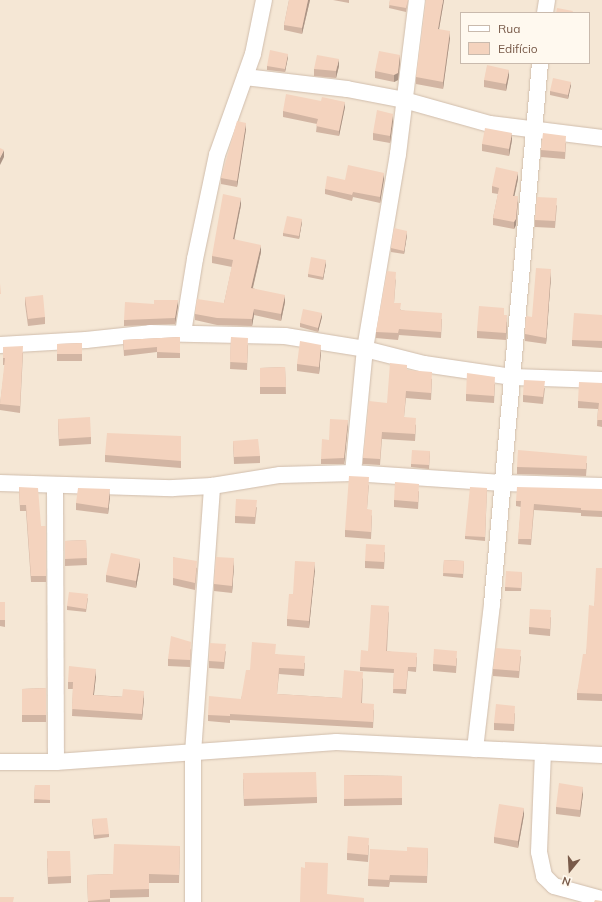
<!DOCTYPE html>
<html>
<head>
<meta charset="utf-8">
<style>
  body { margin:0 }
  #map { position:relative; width:602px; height:902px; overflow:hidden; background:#fdf5e7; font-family:Mulish,sans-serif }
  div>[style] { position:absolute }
  .residential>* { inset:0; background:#f5e7d5 }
  .roads { filter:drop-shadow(0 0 1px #d0bdac) drop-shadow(0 0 1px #d0bdac) }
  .street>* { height:16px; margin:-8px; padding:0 8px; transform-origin:8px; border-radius:8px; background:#fff }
  .wall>* { inset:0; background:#d2b5a3 }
  .shaded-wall>* { inset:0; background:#ab9485 }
  .building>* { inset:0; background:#f4d3be }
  span { translate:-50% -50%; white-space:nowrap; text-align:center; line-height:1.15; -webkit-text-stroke:3px #fff9ef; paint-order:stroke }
  .legend { position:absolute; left:460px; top:12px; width:130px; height:52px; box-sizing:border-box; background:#fff9ef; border:1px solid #c9baad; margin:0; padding:5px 7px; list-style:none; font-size:12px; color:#795b4a }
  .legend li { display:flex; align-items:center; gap:8px; height:20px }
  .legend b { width:20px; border:1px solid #c9baad }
  .north { position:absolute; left:550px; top:850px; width:40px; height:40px; -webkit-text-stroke:3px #fff9ef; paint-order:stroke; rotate:198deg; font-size:11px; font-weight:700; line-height:16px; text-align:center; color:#795b4a }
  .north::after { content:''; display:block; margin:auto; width:14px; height:18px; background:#795b4a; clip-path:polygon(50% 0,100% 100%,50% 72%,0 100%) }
</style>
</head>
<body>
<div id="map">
  <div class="residential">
    <div style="clip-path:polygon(evenodd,0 0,602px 0,602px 902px,0 902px,0 0,461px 13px,589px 13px,589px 63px,461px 63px,461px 13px)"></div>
  </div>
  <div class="roads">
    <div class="street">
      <div style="left:545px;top:13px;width:13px;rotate:-81deg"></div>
      <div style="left:245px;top:77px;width:103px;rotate:6.7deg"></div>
      <div style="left:347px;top:89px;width:58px;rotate:10.9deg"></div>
      <div style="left:404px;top:100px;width:89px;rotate:15.6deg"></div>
      <div style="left:490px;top:124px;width:113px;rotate:7.1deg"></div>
      <div style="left:183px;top:333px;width:75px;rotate:-80.8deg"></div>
      <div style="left:195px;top:259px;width:106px;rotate:-78.1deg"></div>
      <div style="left:217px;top:155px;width:107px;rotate:-70.4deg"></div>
      <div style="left:253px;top:54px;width:55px;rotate:-78.5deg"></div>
      <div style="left:0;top:345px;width:86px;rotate:-3.3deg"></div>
      <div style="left:86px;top:340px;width:64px;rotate:-6.2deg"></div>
      <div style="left:150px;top:333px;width:135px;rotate:1.3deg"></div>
      <div style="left:285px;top:336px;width:81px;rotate:9.2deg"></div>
      <div style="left:365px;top:349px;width:61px;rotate:14.3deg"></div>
      <div style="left:424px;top:364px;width:89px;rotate:8.4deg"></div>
      <div style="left:512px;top:377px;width:90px;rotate:1.9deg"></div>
      <div style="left:353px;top:473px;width:125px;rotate:-84.5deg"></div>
      <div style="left:365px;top:349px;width:198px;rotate:-80.4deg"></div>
      <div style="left:398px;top:154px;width:155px;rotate:-83deg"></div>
      <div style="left:0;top:483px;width:173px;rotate:1.7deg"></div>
      <div style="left:173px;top:488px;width:39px;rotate:-3deg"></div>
      <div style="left:212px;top:486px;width:69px;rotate:-9.2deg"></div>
      <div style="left:280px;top:475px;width:73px;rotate:-1.6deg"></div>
      <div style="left:353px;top:473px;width:150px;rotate:3.8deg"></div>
      <div style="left:503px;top:483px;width:99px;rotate:1.7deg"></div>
      <div style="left:55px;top:486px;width:276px;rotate:89.8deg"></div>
      <div style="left:475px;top:749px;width:146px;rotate:-83.3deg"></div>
      <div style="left:492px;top:604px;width:543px;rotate:-84.93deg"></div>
      <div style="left:543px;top:752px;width:100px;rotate:92.3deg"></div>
      <div style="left:539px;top:852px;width:25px;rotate:78deg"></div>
      <div style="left:544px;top:876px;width:14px;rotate:45deg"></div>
      <div style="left:554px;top:886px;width:50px;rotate:15.2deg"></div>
      <div style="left:0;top:762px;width:56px"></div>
      <div style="left:56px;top:762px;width:281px;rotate:-4.1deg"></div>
      <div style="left:336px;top:742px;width:266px;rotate:2.8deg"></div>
      <div style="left:193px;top:902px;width:149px;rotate:-90deg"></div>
      <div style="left:193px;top:753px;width:268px;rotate:-85.9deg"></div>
    </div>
  </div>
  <div class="wall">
    <div style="clip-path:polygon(289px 0,310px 0,302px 34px,284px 30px,284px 25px)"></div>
    <div style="clip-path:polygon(333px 0,349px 0,349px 3px)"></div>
    <div style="clip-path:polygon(390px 0,408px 0,406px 12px,389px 8px)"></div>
    <div style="clip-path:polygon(444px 0,439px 29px,450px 38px,443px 89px,416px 84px,416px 77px)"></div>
    <div style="clip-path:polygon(288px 57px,285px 72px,267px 70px,267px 66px)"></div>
    <div style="clip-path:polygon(400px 62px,398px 80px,394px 82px,375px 78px,375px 71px)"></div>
    <div style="clip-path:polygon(339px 66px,336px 78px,314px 76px,314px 69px)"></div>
    <div style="clip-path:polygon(509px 76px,506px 91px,484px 87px,484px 80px)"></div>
    <div style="clip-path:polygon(571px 85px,568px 99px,550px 95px,550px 91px)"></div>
    <div style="clip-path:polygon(345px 107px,339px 136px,316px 132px,317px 124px,283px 117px,283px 111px)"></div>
    <div style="clip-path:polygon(393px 121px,390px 143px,373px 140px,373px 133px)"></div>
    <div style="clip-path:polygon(246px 129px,237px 187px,221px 184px,221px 178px)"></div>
    <div style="clip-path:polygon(512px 140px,509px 156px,482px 151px,482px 144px)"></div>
    <div style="clip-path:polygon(566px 143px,565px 159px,541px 157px,541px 150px)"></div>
    <div style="clip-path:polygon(384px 179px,380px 203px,353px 197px,352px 201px,325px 194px,325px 189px)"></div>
    <div style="clip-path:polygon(518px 179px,514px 196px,518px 203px,516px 225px,514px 229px,493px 225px,493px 218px,498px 194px,492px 193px,492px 186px)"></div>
    <div style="clip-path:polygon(241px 205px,234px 239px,261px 252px,253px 288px,285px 302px,281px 321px,254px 315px,252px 326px,217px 325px,195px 320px,195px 314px,224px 303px,232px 267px,212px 263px,212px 256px)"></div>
    <div style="clip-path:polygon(557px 205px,555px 228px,535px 227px,535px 220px)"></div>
    <div style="clip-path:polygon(302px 222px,299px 239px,283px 236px,283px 233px)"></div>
    <div style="clip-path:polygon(407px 235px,404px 254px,391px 252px,391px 248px)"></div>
    <div style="clip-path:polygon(326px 264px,323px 280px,308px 277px,308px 274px)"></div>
    <div style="clip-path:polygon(551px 276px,546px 344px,525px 341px,525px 334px)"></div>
    <div style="clip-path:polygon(396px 278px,394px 303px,401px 310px,442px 319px,441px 338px,399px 335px,398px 340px,376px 338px,376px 332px)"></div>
    <div style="clip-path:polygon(25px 297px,45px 317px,45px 324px,28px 326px,25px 304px)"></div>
    <div style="clip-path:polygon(178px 306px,175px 324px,124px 326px,124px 320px)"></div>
    <div style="clip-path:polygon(602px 315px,602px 348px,572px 346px,572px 340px)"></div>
    <div style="clip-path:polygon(322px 317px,318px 332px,300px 327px,300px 323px)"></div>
    <div style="clip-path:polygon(507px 322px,506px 340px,477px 338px,477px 331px)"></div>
    <div style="clip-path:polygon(180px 337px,180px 358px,157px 358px,157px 352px,124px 356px,123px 340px)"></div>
    <div style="clip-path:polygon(231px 337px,248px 345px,247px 370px,230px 369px)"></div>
    <div style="clip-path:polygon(82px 343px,82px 361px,57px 361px,57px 344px)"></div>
    <div style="clip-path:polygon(3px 347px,23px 353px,20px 413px,0 410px,0 404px,5px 365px,3px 365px)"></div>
    <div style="clip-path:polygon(321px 352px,319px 374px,297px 371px,297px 364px)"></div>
    <div style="clip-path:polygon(285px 367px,286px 394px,260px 394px,260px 368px)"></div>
    <div style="clip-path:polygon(407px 370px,432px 379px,431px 400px,406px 398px,404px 417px,416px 425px,415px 441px,382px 439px,380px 465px,363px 464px,363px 458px,387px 403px)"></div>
    <div style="clip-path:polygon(602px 383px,602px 427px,597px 426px,598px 409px,578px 408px,578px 401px)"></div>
    <div style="clip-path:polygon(495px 384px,494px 403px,466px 401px,466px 394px)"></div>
    <div style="clip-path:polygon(545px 388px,543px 404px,523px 402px,523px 395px)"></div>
    <div style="clip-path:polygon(58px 419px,91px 437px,91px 444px,59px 446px)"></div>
    <div style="clip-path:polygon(348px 425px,344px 464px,321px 464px,321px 459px,329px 440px)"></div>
    <div style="clip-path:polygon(181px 436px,181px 468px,105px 462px,105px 455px)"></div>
    <div style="clip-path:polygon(233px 441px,260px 456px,260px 463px,234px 464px)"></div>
    <div style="clip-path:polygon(430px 451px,429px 469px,411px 467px,411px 464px)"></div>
    <div style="clip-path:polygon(587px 463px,586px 476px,517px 474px,517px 467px)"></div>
    <div style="clip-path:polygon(369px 484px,367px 509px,372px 516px,371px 539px,345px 537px,345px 530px)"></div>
    <div style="clip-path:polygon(19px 487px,41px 526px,46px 526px,46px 582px,31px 582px,26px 511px,20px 511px)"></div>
    <div style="clip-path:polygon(487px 488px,485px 541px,465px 539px,465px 536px)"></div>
    <div style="clip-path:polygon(602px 489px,602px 517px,581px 516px,581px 513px,534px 510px,531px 545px,518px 544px,521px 507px,516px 506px,516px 501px)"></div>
    <div style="clip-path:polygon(419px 491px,418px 509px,394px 507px,394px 500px)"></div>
    <div style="clip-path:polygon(110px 496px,108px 514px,76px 510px,76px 503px)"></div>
    <div style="clip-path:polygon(257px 507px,255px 524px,235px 523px,235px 516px)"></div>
    <div style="clip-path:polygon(86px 540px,87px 565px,65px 566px,65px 541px)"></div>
    <div style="clip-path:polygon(385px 552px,384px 569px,365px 568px,365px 561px)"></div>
    <div style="clip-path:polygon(173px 557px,197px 568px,195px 590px,173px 585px)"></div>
    <div style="clip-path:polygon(444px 560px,464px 561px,463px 578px,443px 576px)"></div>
    <div style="clip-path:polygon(234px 565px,232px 593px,214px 591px,214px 584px)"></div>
    <div style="clip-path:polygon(140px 566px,136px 588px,106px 582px,106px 575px)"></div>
    <div style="clip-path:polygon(602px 568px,602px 701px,577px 700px,577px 693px,586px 654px,594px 606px)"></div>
    <div style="clip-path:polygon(315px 569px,309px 628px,287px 626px,287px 619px,293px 594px)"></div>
    <div style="clip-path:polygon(522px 572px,521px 591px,505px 591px,505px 587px)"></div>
    <div style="clip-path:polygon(88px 598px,86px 612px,67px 610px,67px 606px)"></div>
    <div style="clip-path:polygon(0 602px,5px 602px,5px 627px,0 626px)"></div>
    <div style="clip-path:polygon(389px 611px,387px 651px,417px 657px,416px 672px,408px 671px,406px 694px,393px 693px,394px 673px,360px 671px,360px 667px,368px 651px)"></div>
    <div style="clip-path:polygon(551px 617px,550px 636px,529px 634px,529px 627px)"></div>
    <div style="clip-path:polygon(191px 649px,190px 667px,168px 666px,168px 659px)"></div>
    <div style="clip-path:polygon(226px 651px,224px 669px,209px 668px,209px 661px)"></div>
    <div style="clip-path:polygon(275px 654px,305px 663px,304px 676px,279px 674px,277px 694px,342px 698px,363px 678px,362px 703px,374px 710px,373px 728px,230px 720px,230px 723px,208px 721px,208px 715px,241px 699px,250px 670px)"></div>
    <div style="clip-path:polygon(521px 656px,519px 678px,493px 676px,493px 669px)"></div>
    <div style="clip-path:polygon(457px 658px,456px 673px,433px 671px,433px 664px)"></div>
    <div style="clip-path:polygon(96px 676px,94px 695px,144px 698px,142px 720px,72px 716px,73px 689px,68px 689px,68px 682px)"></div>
    <div style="clip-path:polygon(46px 688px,46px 722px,22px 722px,22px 689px)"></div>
    <div style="clip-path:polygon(515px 713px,514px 731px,494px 730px,494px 723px)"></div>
    <div style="clip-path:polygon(344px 775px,402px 776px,402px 805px,344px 806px)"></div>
    <div style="clip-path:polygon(243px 779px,317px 797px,317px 803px,244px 806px)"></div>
    <div style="clip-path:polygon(35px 785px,50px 800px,50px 803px,34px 803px)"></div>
    <div style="clip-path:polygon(583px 794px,580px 817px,556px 814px,556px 807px)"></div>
    <div style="clip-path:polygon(524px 815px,518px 848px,494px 843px,494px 837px)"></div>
    <div style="clip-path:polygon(92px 819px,109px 834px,109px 837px,94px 839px)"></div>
    <div style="clip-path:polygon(369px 845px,368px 862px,347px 860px,347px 853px)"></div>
    <div style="clip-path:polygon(180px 846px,179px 883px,149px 883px,149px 897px,110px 898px,110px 902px,88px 902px,87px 875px,113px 874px)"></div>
    <div style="clip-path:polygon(428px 848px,427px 883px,390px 882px,389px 887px,368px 886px,368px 879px,407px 851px)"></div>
    <div style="clip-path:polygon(47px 858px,71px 876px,71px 883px,48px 884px)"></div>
  </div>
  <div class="shaded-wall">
    <div style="clip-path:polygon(308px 0,310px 0,302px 34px,302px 28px)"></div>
    <div style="clip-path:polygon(443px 0,444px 0,438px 35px,438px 29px)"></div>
    <div style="clip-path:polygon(450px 31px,450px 38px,443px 89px,443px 82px)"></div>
    <div style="clip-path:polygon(288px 54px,288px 57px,285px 72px,285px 69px)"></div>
    <div style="clip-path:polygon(400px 55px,400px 62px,398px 80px,394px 82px,394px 75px)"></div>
    <div style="clip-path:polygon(339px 59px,339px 66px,336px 78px,336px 71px)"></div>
    <div style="clip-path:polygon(509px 70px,509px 76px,506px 91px,506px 84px)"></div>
    <div style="clip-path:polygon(571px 82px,571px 85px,568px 99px,568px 95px)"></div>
    <div style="clip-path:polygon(345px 102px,345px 107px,339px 136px,339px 131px)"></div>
    <div style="clip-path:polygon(393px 114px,393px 121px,390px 143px,390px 136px)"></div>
    <div style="clip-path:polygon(246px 123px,246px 129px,237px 187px,237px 181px)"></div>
    <div style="clip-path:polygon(512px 133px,512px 140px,509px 156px,509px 149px)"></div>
    <div style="clip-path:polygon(4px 150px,4px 157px,0 165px,0 158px)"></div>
    <div style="clip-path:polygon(518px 172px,518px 179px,513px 203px,513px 196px)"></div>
    <div style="clip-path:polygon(384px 173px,384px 179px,380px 203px,380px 197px)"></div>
    <div style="clip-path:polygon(518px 196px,516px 225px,514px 229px,514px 222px)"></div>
    <div style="clip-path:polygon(241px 198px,241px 205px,233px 246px,233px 239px)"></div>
    <div style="clip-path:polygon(302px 219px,302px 222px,299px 239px,299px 236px)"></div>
    <div style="clip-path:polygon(407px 231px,407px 235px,404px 254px,404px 251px)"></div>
    <div style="clip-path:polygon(261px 245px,261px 252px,251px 295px,251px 288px)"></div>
    <div style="clip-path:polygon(326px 260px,326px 264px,323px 280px,323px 277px)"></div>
    <div style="clip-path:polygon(551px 269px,551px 276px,546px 344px,546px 338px)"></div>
    <div style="clip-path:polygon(285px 295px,285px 302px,281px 321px,281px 314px)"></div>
    <div style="clip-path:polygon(178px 300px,178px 306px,175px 324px,175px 318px)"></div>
    <div style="clip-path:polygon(254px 309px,254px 315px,252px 326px,252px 319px)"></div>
    <div style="clip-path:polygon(322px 313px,322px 317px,318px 332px,318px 328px)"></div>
    <div style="clip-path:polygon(507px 315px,507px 322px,506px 340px,506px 333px)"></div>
    <div style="clip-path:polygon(321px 345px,321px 352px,319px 374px,319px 367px)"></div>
    <div style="clip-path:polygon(348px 420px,348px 425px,344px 464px,344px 458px)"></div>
    <div style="clip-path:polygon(110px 489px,110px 496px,108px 514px,108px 508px)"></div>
    <div style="clip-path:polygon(234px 558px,234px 565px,232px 593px,232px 586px)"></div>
    <div style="clip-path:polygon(140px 559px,140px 566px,136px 588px,136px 581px)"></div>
    <div style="clip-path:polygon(315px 562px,315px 569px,309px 628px,309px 621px)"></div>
    <div style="clip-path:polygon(96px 669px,96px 676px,93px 702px,93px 695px)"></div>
    <div style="clip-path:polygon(144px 691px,144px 698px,142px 720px,142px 714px)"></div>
    <div style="clip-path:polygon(583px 787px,583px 794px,580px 817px,580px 810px)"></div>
    <div style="clip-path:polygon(524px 808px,524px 815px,518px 848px,518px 841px)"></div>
  </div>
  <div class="building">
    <div style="clip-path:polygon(289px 0,308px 0,302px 28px,284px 25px)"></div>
    <div style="clip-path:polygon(390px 0,408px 0,406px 8px,389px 5px)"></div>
    <div style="clip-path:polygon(426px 0,443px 0,438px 29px,450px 31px,443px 82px,416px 77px)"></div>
    <div style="clip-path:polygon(557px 8px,573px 11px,572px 13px,556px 13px)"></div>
    <div style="clip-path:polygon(270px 50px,288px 54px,285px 69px,267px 66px)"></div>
    <div style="clip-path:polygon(379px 51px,400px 55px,398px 73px,394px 75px,375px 71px)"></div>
    <div style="clip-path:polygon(317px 55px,339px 59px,336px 71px,314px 69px)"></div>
    <div style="clip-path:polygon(487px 65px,509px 70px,506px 84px,484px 80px)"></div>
    <div style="clip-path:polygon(553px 78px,571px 82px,568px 95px,550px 91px)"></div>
    <div style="clip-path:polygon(286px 94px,321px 101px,322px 97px,345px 102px,339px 131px,316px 126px,318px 119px,283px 111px)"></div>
    <div style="clip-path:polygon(377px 110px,393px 114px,390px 136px,373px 133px)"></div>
    <div style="clip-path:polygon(237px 121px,246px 123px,237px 181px,221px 178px)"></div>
    <div style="clip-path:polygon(485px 128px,512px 133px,509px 149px,482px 144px)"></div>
    <div style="clip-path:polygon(543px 133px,566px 136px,565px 152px,541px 150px)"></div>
    <div style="clip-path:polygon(0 148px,4px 150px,0 158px)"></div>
    <div style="clip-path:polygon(348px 165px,384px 173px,380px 197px,353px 192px,352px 195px,325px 189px,327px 176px,345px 180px)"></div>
    <div style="clip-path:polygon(496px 167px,518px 172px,513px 196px,518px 196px,516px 219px,514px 222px,493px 218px,499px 188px,492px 186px)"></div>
    <div style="clip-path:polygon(223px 194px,241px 198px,233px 239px,261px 245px,251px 288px,285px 295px,281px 314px,254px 309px,252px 319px,217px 318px,195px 314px,197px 299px,224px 303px,233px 260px,212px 256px)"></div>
    <div style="clip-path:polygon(537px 197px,557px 198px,555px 221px,535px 220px)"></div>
    <div style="clip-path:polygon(287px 216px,302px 219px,299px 236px,283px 233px)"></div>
    <div style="clip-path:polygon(394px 228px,407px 231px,404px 251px,391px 248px)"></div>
    <div style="clip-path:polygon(311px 257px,326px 260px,323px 277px,308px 274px)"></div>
    <div style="clip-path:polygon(536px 268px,551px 269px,546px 338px,525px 334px,526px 316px,532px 317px)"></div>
    <div style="clip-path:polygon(387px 271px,396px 272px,394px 303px,401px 303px,400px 310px,442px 313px,441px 332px,399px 329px,398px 333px,376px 332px)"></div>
    <div style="clip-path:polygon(0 283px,1px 294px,0 294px)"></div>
    <div style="clip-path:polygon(43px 295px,45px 317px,28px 319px,25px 297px)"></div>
    <div style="clip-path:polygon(154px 300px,178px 300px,175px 318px,124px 320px,125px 302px,154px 304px)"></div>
    <div style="clip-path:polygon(479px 306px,504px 308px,504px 315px,507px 315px,506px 333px,477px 331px)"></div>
    <div style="clip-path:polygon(303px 309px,322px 313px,318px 328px,300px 323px)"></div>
    <div style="clip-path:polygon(574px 313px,602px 315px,602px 341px,572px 340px)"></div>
    <div style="clip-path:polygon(180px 337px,180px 353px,157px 352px,157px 347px,124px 350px,123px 340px)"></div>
    <div style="clip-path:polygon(231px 337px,248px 338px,247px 363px,230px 362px)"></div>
    <div style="clip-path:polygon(300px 341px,321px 345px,319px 367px,297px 364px)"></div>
    <div style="clip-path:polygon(82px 343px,82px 354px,57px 354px,57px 344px)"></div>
    <div style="clip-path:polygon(23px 346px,20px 406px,0 404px,5px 358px,3px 358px,3px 347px)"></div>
    <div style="clip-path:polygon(390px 363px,407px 365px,407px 370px,432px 372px,431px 393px,406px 391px,404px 417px,416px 418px,415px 434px,382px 432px,380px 459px,363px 458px,369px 401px,387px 403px)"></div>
    <div style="clip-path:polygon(285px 367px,286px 387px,260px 387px,260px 368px)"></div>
    <div style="clip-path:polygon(467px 373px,495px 377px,494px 396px,466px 394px)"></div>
    <div style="clip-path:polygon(524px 380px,545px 381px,543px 397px,523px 395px)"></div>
    <div style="clip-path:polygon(579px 382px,602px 383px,602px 420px,597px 420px,599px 403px,578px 401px)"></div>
    <div style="clip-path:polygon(90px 417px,91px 437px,59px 439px,58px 419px)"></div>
    <div style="clip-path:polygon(330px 419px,348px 420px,344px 458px,321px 459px,322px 439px,329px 440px)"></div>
    <div style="clip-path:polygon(107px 433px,181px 436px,181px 461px,105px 455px)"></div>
    <div style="clip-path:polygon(258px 439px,260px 456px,234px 457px,233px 441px)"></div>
    <div style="clip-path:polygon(412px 450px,430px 451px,429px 465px,411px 464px)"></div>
    <div style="clip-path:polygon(518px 450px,587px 456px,586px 469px,517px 467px)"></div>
    <div style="clip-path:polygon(349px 476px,369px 477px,367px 509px,372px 510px,371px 532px,345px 530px)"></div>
    <div style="clip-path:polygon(395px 482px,419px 484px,418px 502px,394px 500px)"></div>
    <div style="clip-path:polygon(19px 487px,38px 488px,41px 526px,46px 526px,46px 576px,31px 576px,26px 505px,20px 505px)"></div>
    <div style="clip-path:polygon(470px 487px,487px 488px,485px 537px,465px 536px)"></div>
    <div style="clip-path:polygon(517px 487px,602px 489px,602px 511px,581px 510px,581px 508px,534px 504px,531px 539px,518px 539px,521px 501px,516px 501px)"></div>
    <div style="clip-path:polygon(78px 488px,110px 489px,108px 508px,76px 503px)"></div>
    <div style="clip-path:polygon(236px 499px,257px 500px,255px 517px,235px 516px)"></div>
    <div style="clip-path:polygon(86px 540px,87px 558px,65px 559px,65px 541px)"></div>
    <div style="clip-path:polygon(366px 544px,385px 545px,384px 562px,365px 561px)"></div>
    <div style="clip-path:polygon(111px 553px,140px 559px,136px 581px,106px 575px)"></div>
    <div style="clip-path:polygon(173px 557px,197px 561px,195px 583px,173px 578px)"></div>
    <div style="clip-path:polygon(216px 557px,234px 558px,232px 586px,214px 584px)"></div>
    <div style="clip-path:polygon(444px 560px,464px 561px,463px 574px,443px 573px)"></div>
    <div style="clip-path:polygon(295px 561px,315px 562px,309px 621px,287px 619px,289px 594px,293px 594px)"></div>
    <div style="clip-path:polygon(596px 568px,602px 568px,602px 694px,577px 693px,583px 654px,586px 654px,589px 605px,594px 606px)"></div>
    <div style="clip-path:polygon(506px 571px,522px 572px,521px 588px,505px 587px)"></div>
    <div style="clip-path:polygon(69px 592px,88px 594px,86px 609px,67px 606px)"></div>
    <div style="clip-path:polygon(0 602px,5px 602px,5px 620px,0 620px)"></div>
    <div style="clip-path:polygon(371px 605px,389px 606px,386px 651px,417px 653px,416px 667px,408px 667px,406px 689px,393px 689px,394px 669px,360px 667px,361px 650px,368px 651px)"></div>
    <div style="clip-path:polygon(530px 609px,551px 610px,550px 629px,529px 627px)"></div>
    <div style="clip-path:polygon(171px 636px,191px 642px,190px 660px,168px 659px)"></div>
    <div style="clip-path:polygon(252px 642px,276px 644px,275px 654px,305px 656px,304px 669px,279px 668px,277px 694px,342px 698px,344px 670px,363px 672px,361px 703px,374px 704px,373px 722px,230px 714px,230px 716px,208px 715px,209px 696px,241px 699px,246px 670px,250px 670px)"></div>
    <div style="clip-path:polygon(210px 643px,226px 644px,224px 662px,209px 661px)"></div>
    <div style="clip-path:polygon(496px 648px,521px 650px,519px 671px,493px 669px)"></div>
    <div style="clip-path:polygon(434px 649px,457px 651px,456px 666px,433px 664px)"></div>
    <div style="clip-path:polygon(69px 666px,96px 669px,93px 695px,122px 697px,123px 689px,144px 691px,142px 714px,72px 709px,73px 682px,68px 682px)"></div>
    <div style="clip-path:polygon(46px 688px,46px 715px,22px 715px,22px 689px)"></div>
    <div style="clip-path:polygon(496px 704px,515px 706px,514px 724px,494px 723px)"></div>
    <div style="clip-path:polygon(316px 772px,317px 797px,244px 799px,243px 773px)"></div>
    <div style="clip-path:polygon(344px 775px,402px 776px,402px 798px,344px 799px)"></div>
    <div style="clip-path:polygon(559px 783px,583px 787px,580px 810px,556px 807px)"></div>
    <div style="clip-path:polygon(35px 785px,50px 785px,50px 800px,34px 799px)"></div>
    <div style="clip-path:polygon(499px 804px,524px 808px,518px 841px,494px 837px)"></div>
    <div style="clip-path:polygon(107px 818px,109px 834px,94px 835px,92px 819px)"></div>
    <div style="clip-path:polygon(348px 836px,369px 838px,368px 855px,347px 853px)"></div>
    <div style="clip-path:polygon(114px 844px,180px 846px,179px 875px,149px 874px,149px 889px,110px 890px,110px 899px,88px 901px,87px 875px,113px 874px)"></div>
    <div style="clip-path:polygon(407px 847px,428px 848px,427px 876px,390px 875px,389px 880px,368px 879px,370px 849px,407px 851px)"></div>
    <div style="clip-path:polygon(47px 851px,70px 851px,71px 876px,48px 877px)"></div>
    <div style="clip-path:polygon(305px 862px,328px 863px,327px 894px,364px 898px,364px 902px,300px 902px,301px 867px,305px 868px)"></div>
    <div style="clip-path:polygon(0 897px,14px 897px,13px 902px,0 902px)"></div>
    <div style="clip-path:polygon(595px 900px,602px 901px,602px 902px,594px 902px)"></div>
  </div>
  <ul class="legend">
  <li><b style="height:5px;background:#fff"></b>Rua</li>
  <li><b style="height:11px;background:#f4d3be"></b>Edifício</li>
  </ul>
  <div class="north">N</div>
</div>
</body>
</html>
